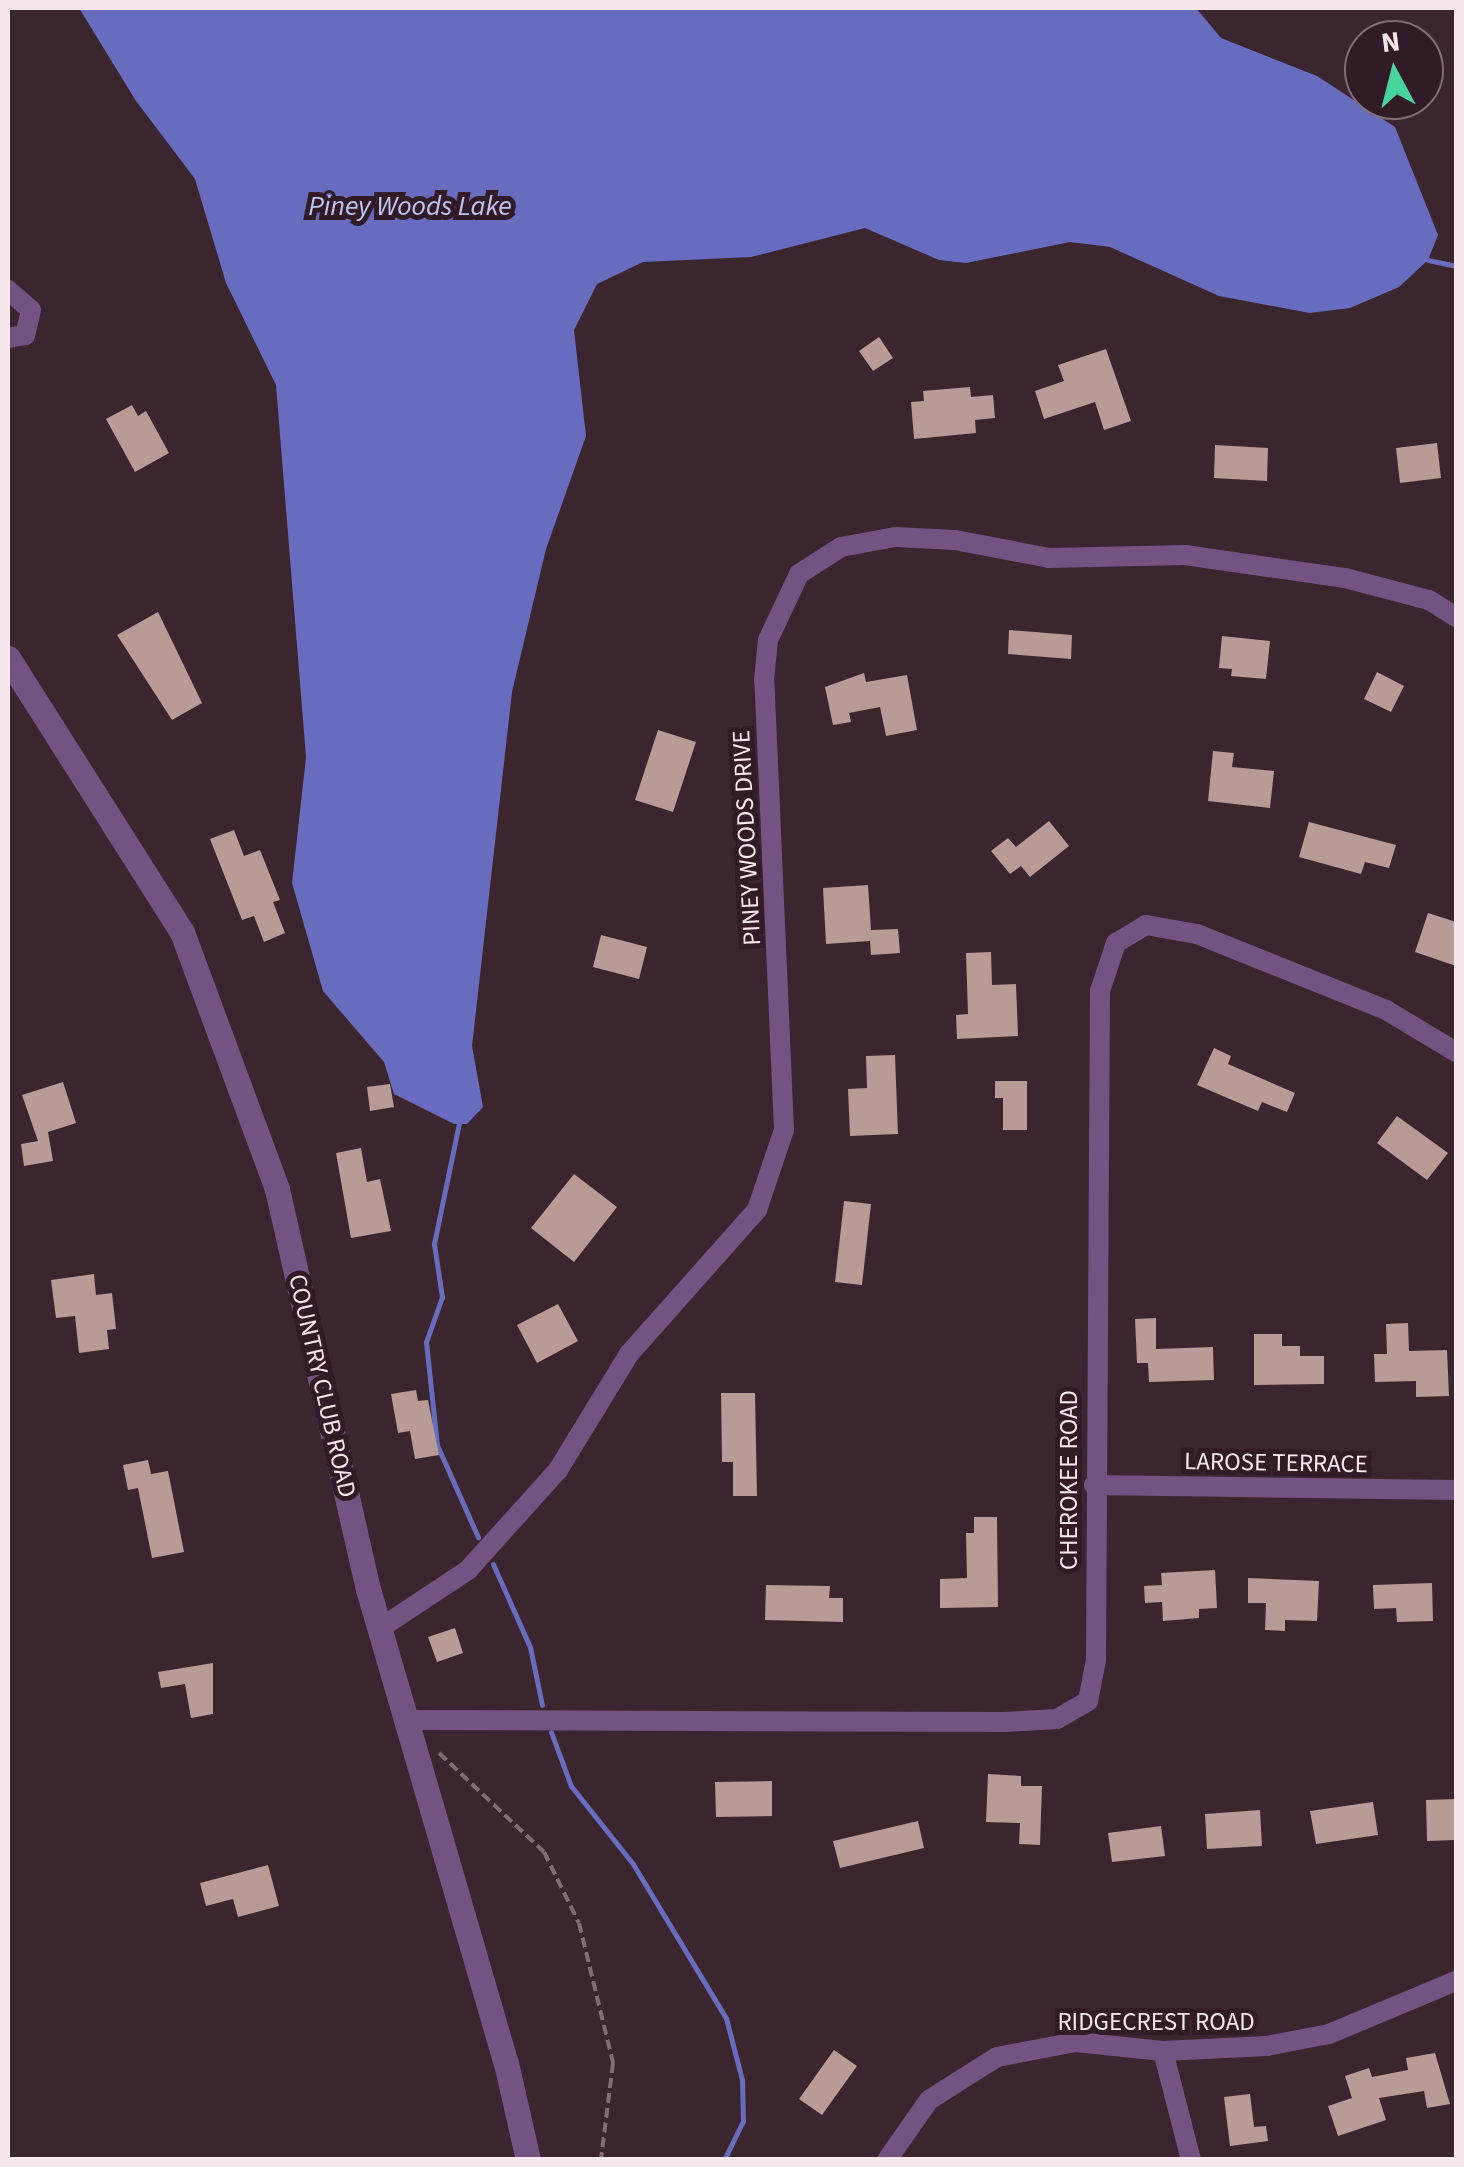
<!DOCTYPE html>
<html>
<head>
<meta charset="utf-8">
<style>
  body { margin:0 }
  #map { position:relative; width:1464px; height:2167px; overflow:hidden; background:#3b252f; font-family:"Source Sans 3",sans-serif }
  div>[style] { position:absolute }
  .water>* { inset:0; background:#686cbe }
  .stream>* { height:5px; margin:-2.5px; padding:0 2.5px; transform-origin:2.5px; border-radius:2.5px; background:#686cbe }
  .building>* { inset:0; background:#b89a97 }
  .path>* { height:4px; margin-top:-2px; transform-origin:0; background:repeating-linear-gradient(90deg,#7f6c74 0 10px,transparent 0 15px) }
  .minor>* { height:20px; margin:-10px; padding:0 10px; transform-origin:10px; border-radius:10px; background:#745383 }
  .tertiary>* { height:25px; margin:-12.5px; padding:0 12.5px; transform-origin:12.5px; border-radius:12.5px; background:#745383 }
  span { translate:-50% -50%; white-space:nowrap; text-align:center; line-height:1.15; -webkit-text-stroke:10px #301b26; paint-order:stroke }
  .street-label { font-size:25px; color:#f7e8ee }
  .water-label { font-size:28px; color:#bfc4f1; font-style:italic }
  .frame { position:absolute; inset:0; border:10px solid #f7e8ee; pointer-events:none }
  .north { position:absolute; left:1344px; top:20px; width:100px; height:100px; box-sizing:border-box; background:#301b26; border:2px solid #806d76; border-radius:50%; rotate:353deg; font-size:28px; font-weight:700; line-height:40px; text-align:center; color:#f7e8ee }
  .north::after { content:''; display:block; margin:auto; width:35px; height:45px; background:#48d49d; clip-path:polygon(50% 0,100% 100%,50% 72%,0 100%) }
</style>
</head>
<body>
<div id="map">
  <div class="water">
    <div style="clip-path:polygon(79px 8px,1196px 8px,1221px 38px,1317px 76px,1395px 127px,1438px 235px,1428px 260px,1399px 287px,1350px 308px,1310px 313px,1219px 296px,1110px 247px,1070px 242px,966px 263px,939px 260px,865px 228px,751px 257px,643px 262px,597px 284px,574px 330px,586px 436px,546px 549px,512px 692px,472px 1046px,483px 1107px,467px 1124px,454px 1124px,394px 1094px,384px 1062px,323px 991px,292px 883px,306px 757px,276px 385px,226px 283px,195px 179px,136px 101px)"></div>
  </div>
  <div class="stream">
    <div style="left:1428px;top:260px;width:29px;rotate:12deg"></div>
    <div style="left:459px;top:1123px;width:124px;rotate:101.7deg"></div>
    <div style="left:434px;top:1244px;width:54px;rotate:81.4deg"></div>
    <div style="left:442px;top:1297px;width:48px;rotate:109.6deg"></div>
    <div style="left:426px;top:1342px;width:104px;rotate:83.9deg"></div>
    <div style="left:437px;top:1445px;width:101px;rotate:66deg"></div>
    <div style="left:493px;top:1564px;width:91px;rotate:66deg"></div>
    <div style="left:530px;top:1647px;width:59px;rotate:78.3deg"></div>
    <div style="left:551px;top:1732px;width:58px;rotate:69.7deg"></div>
    <div style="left:571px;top:1786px;width:100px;rotate:51.5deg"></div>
    <div style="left:633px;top:1864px;width:180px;rotate:58.9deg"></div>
    <div style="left:726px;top:2018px;width:64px;rotate:75.5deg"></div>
    <div style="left:742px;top:2080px;width:41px;rotate:88.6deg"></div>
    <div style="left:743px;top:2121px;width:43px;rotate:116deg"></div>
  </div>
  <div class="building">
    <div style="clip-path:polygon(879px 337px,893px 358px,873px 371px,859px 351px)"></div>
    <div style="clip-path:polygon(1106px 349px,1131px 421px,1104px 430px,1095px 402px,1044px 419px,1035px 391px,1064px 381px,1058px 365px)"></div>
    <div style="clip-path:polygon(970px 387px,971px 397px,993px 395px,995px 418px,975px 420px,976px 433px,914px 439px,911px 402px,924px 401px,923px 391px)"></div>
    <div style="clip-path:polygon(132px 405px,138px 416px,146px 411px,169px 453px,135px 472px,106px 419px)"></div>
    <div style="clip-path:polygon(1437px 443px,1441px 478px,1400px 483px,1396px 448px)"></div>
    <div style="clip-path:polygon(1215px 445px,1268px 448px,1267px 481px,1214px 478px)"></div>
    <div style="clip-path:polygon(158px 612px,202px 703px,172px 720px,117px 635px)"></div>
    <div style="clip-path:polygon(1009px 630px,1072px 635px,1071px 659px,1008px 654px)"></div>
    <div style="clip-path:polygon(1222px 636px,1270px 641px,1266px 679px,1231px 676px,1232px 669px,1219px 668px)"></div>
    <div style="clip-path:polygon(1377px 672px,1404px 686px,1391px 712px,1364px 699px)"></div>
    <div style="clip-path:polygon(864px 673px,866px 682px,907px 675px,917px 730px,886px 736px,880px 707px,849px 713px,851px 722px,833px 725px,825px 687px)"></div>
    <div style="clip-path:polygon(658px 730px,696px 742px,673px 812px,635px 800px)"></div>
    <div style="clip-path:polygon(1213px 751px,1234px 753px,1232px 767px,1274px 771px,1270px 808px,1208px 801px)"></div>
    <div style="clip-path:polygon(1049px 821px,1069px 846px,1030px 877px,1021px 866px,1010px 874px,991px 851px,1008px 838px,1016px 847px)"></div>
    <div style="clip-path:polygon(1309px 822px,1396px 845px,1389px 868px,1365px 862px,1361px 874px,1299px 857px)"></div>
    <div style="clip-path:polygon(234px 830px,244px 856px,260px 850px,280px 900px,273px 902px,285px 933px,264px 942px,254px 916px,242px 920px,210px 839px)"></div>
    <div style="clip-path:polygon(868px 885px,871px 930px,898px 929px,900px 953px,871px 955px,870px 941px,826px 944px,823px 888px)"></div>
    <div style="clip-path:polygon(1428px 913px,1456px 922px,1456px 966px,1415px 952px)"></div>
    <div style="clip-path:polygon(601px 935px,647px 947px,639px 979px,593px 967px)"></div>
    <div style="clip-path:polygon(991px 952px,992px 985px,1016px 984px,1018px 1036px,957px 1039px,956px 1015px,968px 1014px,966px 953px)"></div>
    <div style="clip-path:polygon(1214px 1048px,1231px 1056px,1228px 1064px,1295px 1093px,1287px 1112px,1262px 1102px,1258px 1111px,1197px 1085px)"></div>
    <div style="clip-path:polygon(895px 1055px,898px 1134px,850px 1136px,848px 1089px,867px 1088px,866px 1056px)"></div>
    <div style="clip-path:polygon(995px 1081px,1027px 1081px,1027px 1130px,1003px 1130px,1003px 1098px,995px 1098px)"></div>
    <div style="clip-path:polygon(63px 1082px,76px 1123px,48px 1132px,53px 1161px,24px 1166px,21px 1144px,38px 1141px,22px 1095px)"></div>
    <div style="clip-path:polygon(390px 1084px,394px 1107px,370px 1111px,367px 1087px)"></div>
    <div style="clip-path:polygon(1397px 1116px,1448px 1153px,1427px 1180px,1377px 1143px)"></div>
    <div style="clip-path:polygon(361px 1148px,367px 1182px,380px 1179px,391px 1231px,351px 1238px,336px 1153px)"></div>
    <div style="clip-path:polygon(574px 1174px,617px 1207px,574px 1262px,531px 1228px)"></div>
    <div style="clip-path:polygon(844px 1201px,871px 1204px,862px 1285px,835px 1282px)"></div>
    <div style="clip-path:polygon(94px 1274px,96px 1295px,112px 1293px,116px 1329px,107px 1330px,109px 1349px,79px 1353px,75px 1316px,56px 1318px,51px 1280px)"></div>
    <div style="clip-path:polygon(558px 1304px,578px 1341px,537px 1363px,517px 1325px)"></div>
    <div style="clip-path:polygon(1156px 1318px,1156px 1349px,1213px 1347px,1214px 1380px,1149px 1382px,1148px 1363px,1137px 1363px,1135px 1319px)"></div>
    <div style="clip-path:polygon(1408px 1323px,1409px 1351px,1447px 1350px,1449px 1396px,1416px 1397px,1416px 1381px,1375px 1382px,1374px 1354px,1387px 1354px,1386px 1324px)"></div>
    <div style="clip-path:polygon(1254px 1334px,1282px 1334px,1282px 1346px,1300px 1346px,1300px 1356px,1324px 1356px,1324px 1384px,1254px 1385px)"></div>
    <div style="clip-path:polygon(416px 1390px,418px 1401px,428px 1400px,439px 1455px,415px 1459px,410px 1431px,398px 1433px,391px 1394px)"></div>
    <div style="clip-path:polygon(721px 1393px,755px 1393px,757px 1496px,733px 1496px,733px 1462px,722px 1462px)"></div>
    <div style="clip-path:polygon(148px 1460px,151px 1474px,168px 1471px,184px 1552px,152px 1558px,138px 1488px,128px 1490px,123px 1465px)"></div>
    <div style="clip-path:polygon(974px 1517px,997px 1517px,998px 1607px,940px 1608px,940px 1579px,967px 1578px,966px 1533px,974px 1533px)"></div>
    <div style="clip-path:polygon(1215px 1570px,1217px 1608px,1199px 1609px,1199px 1618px,1163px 1621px,1162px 1602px,1145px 1603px,1144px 1586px,1162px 1585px,1161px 1573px)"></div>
    <div style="clip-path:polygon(1248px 1578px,1319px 1581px,1317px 1621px,1285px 1620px,1285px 1631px,1265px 1630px,1266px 1603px,1248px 1603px)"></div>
    <div style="clip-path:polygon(1432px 1583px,1433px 1621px,1397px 1622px,1396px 1608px,1374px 1609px,1373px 1585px)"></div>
    <div style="clip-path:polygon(766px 1585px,830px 1586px,829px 1598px,843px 1598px,843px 1622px,765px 1620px)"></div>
    <div style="clip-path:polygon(455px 1628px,463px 1653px,437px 1662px,428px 1637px)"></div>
    <div style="clip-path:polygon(213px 1663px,213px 1714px,191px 1718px,185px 1684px,161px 1688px,158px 1672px)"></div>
    <div style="clip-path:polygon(988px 1774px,1021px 1776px,1021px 1786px,1042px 1786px,1040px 1845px,1019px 1844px,1020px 1823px,986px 1822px)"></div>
    <div style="clip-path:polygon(772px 1781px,772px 1816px,716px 1817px,715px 1782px)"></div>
    <div style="clip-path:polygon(1456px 1799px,1456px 1840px,1427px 1841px,1426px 1800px)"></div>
    <div style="clip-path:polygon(1373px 1802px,1378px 1835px,1316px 1844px,1310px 1811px)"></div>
    <div style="clip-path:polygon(1260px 1810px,1262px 1846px,1207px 1849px,1205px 1814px)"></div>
    <div style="clip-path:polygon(918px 1821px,924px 1848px,840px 1868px,833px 1841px)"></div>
    <div style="clip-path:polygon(1161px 1826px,1165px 1856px,1112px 1862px,1108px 1833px)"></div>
    <div style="clip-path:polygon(268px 1865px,279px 1906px,238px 1917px,233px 1899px,206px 1906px,200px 1883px)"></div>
    <div style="clip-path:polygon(834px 2050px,857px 2066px,822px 2115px,799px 2099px)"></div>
    <div style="clip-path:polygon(1435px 2053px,1450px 2104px,1427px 2108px,1424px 2091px,1379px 2098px,1386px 2120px,1338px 2136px,1328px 2106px,1352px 2098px,1345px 2076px,1369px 2068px,1372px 2077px,1408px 2070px,1406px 2058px)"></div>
    <div style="clip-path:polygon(1250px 2094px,1254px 2127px,1266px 2126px,1268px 2141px,1230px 2146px,1224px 2097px)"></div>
  </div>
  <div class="path">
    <div style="left:439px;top:1753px;width:144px;rotate:43.3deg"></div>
    <div style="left:544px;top:1852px;width:79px;rotate:63.8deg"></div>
    <div style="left:579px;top:1923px;width:144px;rotate:76.3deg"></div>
    <div style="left:613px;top:2063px;width:98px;rotate:97.1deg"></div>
  </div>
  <div class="minor">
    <div style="left:8px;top:290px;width:30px;rotate:41deg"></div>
    <div style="left:31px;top:310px;width:26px;rotate:103deg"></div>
    <div style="left:25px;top:335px;width:17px;rotate:170deg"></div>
    <div style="left:1094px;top:1485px;width:362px;rotate:0.8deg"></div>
    <div style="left:379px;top:1629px;width:107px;rotate:-33.5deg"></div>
    <div style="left:468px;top:1570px;width:135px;rotate:-48deg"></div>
    <div style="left:558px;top:1470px;width:136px;rotate:-58.5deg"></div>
    <div style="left:629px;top:1354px;width:193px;rotate:-48.4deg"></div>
    <div style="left:757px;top:1210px;width:84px;rotate:-71.4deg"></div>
    <div style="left:784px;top:1130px;width:450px;rotate:-92.5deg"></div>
    <div style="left:764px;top:680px;width:40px;rotate:-84.3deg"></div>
    <div style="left:768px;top:640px;width:73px;rotate:-64.8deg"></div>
    <div style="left:799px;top:574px;width:50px;rotate:-32.7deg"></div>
    <div style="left:841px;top:547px;width:55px;rotate:-10.5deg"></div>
    <div style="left:895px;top:537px;width:60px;rotate:2.9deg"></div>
    <div style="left:955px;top:540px;width:96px;rotate:10.8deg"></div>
    <div style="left:1049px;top:558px;width:136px;rotate:-1.3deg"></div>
    <div style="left:1185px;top:555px;width:162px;rotate:8.2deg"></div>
    <div style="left:1345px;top:578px;width:87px;rotate:14.7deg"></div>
    <div style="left:1429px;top:600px;width:32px;rotate:32deg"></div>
    <div style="left:404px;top:1720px;width:601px;rotate:0.19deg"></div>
    <div style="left:1005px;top:1722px;width:52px;rotate:-3.3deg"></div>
    <div style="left:1057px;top:1719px;width:36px;rotate:-30deg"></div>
    <div style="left:1088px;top:1701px;width:42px;rotate:-79deg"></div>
    <div style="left:1096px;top:1660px;width:669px;rotate:-89.66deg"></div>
    <div style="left:1100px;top:991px;width:51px;rotate:-71.6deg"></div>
    <div style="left:1116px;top:943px;width:35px;rotate:-31deg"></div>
    <div style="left:1146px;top:925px;width:52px;rotate:10deg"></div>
    <div style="left:1197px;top:934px;width:204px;rotate:21.9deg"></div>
    <div style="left:1386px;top:1010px;width:82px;rotate:31deg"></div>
    <div style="left:1163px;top:2051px;width:113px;rotate:75.6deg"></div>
    <div style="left:887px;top:2160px;width:73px;rotate:-55deg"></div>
    <div style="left:929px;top:2100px;width:80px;rotate:-32.3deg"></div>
    <div style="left:997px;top:2057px;width:80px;rotate:-10.8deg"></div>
    <div style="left:1076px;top:2042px;width:87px;rotate:5.9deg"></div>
    <div style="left:1163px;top:2051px;width:104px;rotate:-2.8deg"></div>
    <div style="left:1267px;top:2046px;width:63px;rotate:-11deg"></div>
    <div style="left:1329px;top:2034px;width:138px;rotate:-22.7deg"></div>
  </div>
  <div class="tertiary">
    <div style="left:8px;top:658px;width:325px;rotate:57.6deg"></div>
    <div style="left:182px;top:932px;width:274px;rotate:69.7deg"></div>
    <div style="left:277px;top:1189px;width:410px;rotate:77.2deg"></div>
    <div style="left:368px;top:1589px;width:494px;rotate:73.8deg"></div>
    <div style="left:506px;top:2063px;width:99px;rotate:77.2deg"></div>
  </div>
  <div class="street-label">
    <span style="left:747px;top:838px;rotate:-93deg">PINEY WOODS DRIVE</span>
    <span style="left:322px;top:1386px;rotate:77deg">COUNTRY CLUB ROAD</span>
    <span style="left:1276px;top:1463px;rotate:1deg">LAROSE TERRACE</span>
    <span style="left:1069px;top:1480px;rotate:-90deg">CHEROKEE ROAD</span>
    <span style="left:1156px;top:2022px">RIDGECREST ROAD</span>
  </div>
  <div class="water-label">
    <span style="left:410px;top:206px">Piney Woods Lake</span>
  </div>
  <div class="frame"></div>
  <div class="north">N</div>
</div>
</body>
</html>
